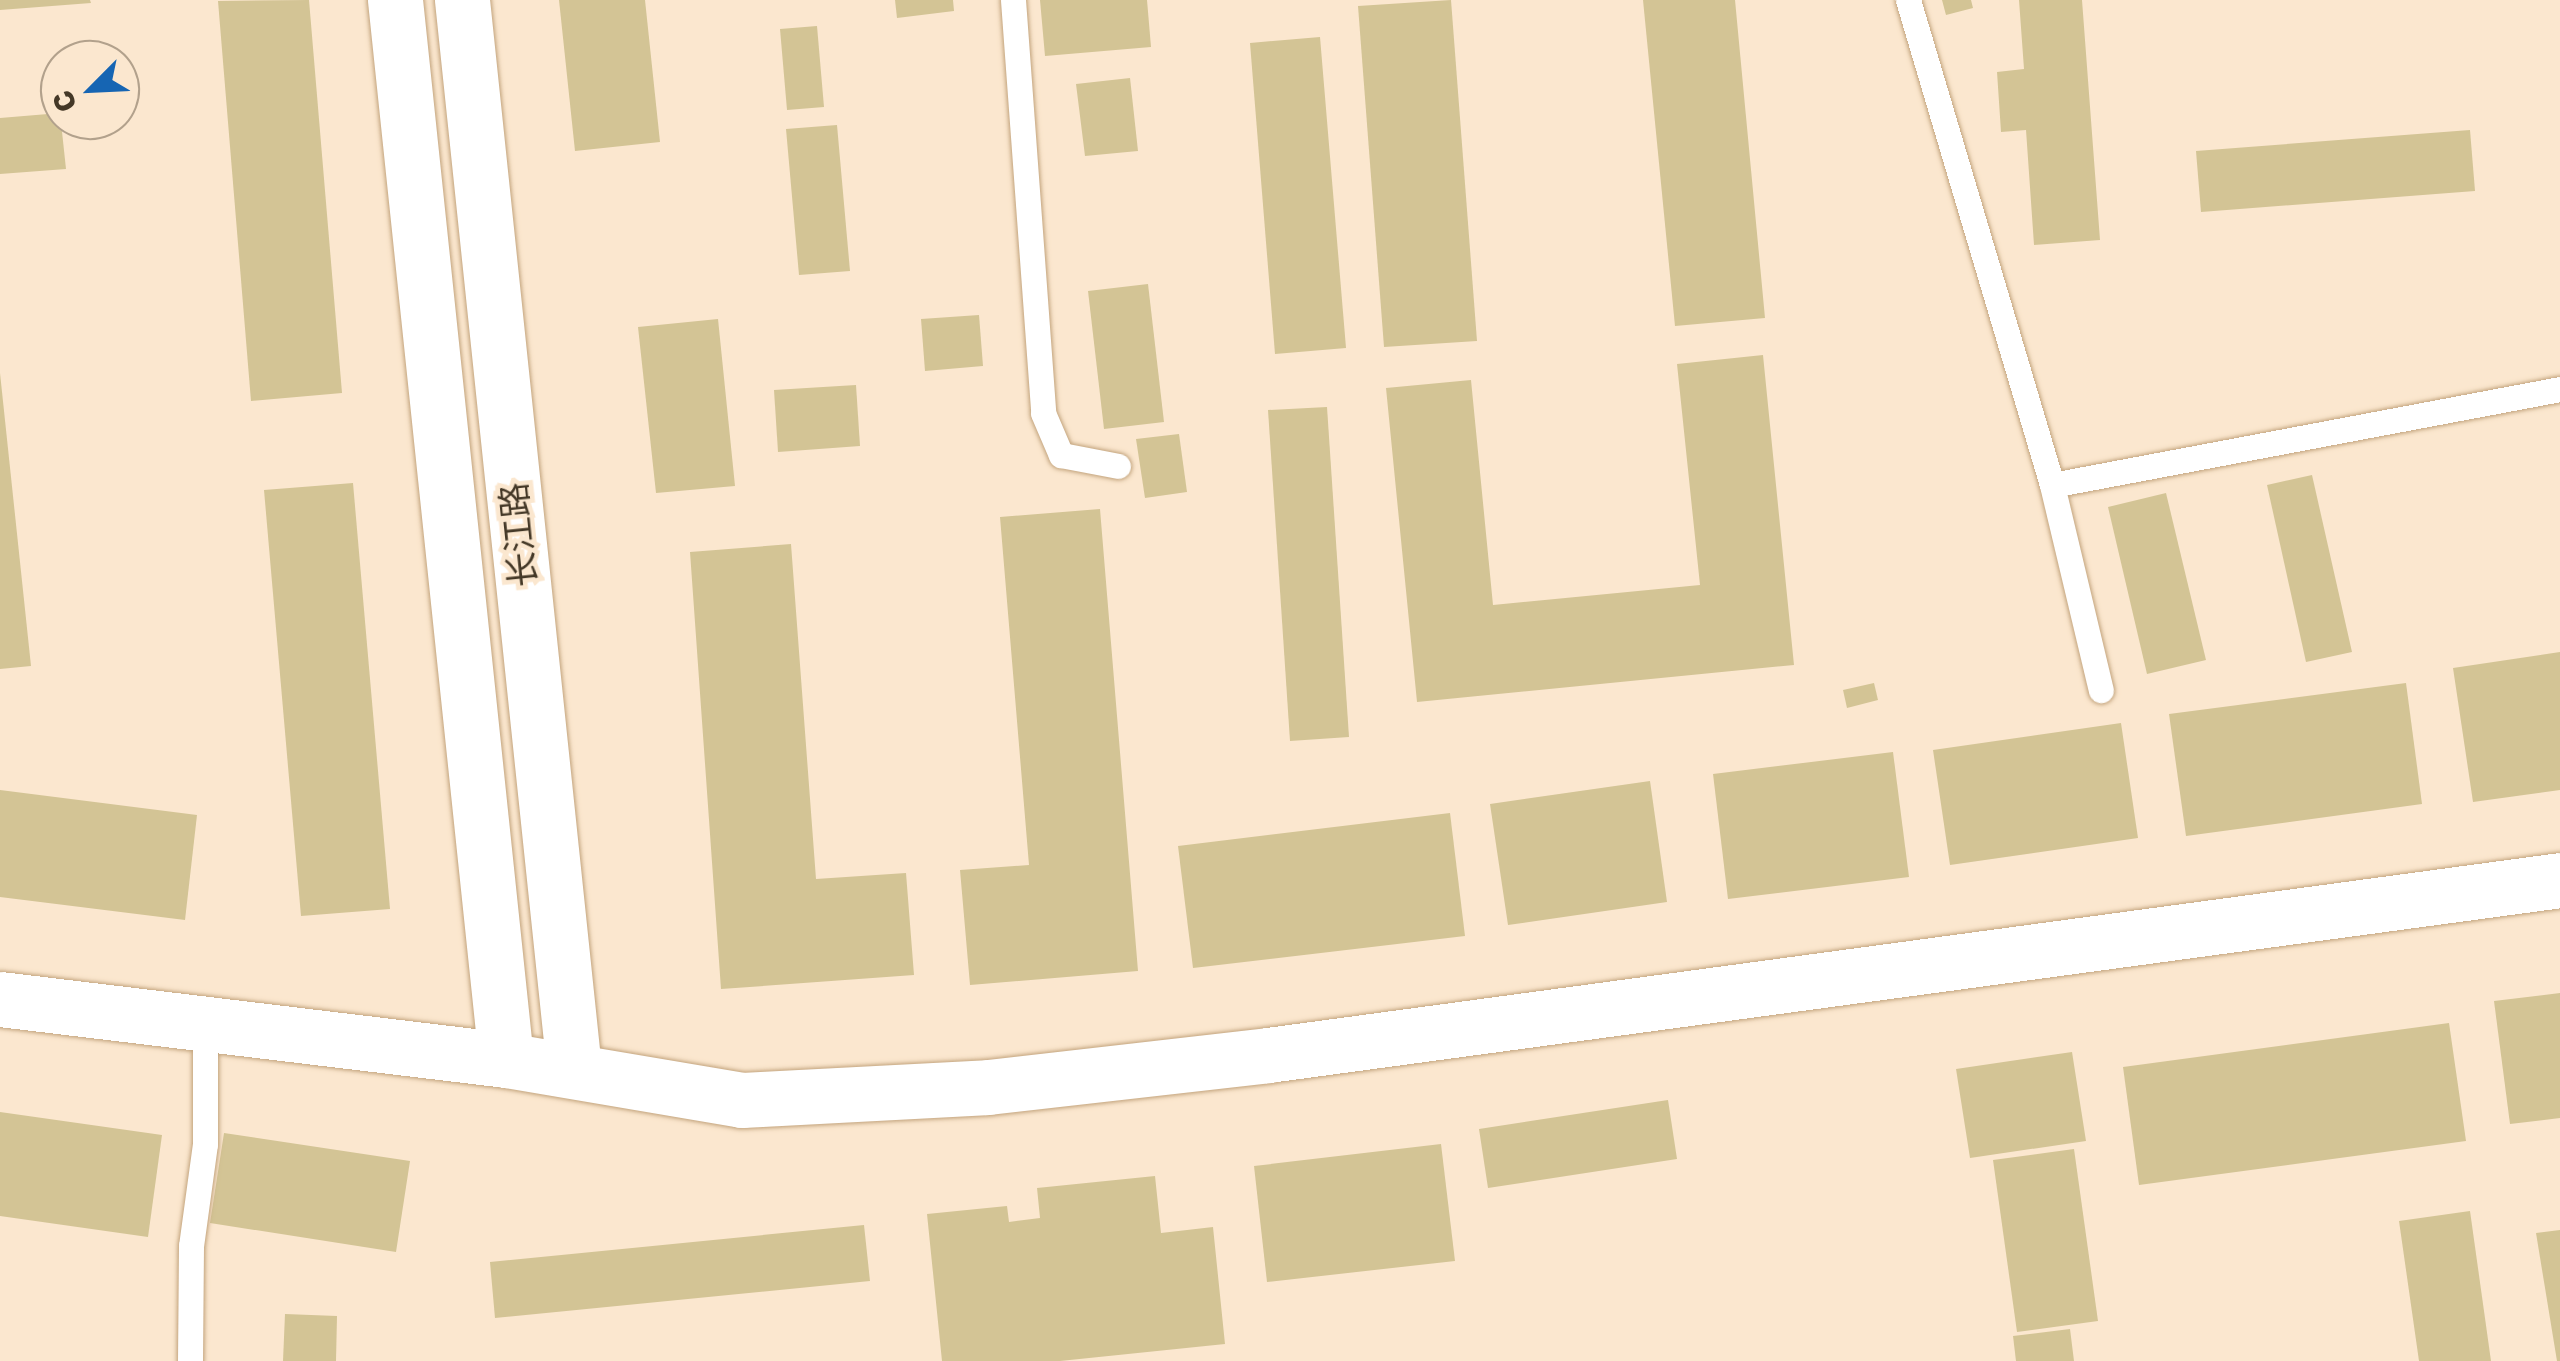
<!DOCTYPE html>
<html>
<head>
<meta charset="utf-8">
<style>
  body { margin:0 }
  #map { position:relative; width:2560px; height:1361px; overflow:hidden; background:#fbe7cf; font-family:"Golos Text","Noto Sans SC",sans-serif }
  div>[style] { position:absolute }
  .building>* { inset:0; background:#d3c495 }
  .roads { filter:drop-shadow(0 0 2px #c3a47d) drop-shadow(0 0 2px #c3a47d) }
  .lane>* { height:25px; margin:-12.5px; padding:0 12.5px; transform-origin:12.5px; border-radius:12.5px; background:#fff }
  .secondary>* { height:55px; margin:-27.5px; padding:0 27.5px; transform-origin:27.5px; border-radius:27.5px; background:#fff }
  .primary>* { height:55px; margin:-27.5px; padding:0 27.5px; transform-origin:27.5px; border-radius:27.5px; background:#fff }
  span { translate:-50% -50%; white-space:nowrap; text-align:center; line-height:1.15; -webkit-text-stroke:9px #fbe7cf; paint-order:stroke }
  .street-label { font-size:35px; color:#443827 }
  .north { position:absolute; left:40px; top:40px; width:100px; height:100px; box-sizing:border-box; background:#fbe7cf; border:2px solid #b2a18c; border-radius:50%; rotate:246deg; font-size:28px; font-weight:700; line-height:40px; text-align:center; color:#443827 }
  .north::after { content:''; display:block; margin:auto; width:35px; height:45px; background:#1665b3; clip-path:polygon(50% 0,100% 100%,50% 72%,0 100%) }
</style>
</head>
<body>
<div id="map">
  <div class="building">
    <div style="clip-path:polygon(0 0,90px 0,91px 3px,0 10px)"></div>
    <div style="clip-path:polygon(309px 0,342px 393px,251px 401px,218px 1px)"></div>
    <div style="clip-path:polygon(559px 0,645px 0,660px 142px,575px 151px)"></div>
    <div style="clip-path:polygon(895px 0,953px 0,954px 11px,897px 18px)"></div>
    <div style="clip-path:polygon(1040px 0,1147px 0,1151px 47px,1045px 56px)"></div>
    <div style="clip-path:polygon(1451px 0,1477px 341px,1384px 347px,1358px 6px)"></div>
    <div style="clip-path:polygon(1643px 0,1735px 0,1765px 318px,1675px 326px)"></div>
    <div style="clip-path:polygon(1942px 0,1971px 0,1973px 8px,1946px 15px)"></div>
    <div style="clip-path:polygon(2019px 0,2082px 0,2100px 240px,2034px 245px,2026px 130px,2001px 132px,1997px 72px,2024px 69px)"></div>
    <div style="clip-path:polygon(817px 26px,824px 107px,787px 110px,780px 29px)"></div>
    <div style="clip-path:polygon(1320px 37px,1346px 348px,1275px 354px,1250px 43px)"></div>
    <div style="clip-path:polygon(1130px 78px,1138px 151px,1085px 156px,1076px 84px)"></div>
    <div style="clip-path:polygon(60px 113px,66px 169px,0 174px,0 118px)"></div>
    <div style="clip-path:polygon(837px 125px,850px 271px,799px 275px,786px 129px)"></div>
    <div style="clip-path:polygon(2470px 130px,2475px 191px,2201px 212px,2196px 151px)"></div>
    <div style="clip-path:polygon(1148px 284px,1164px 422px,1104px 429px,1088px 291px)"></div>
    <div style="clip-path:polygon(979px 315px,983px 366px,925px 371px,921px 319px)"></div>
    <div style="clip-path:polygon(718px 319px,735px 486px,656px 493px,638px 327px)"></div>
    <div style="clip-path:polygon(1763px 355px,1794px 665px,1417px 702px,1386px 388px,1471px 380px,1493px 605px,1700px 585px,1677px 364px)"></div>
    <div style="clip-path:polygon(0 373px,31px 666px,0 669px)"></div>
    <div style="clip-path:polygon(856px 385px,860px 446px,778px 452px,774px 390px)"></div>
    <div style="clip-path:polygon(1327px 407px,1349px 737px,1290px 741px,1268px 410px)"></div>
    <div style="clip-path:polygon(1179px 434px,1187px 492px,1145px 498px,1136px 439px)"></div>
    <div style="clip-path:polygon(2312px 475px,2352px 652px,2306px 662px,2267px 485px)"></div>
    <div style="clip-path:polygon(353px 483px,390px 909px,301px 916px,264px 490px)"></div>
    <div style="clip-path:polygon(2166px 493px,2206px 660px,2147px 674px,2108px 507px)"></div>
    <div style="clip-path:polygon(1100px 509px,1138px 971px,970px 985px,960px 870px,1029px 865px,1000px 517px)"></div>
    <div style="clip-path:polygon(791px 544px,816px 879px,906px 873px,914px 975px,721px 989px,690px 552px)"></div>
    <div style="clip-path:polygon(2560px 652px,2560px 790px,2473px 802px,2453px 668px)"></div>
    <div style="clip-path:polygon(1874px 683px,1878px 700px,1847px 708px,1843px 690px)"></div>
    <div style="clip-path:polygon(2406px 683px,2422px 804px,2186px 836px,2169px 714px)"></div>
    <div style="clip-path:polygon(2121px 723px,2138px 838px,1950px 865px,1933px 750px)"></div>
    <div style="clip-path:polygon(1893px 752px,1909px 877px,1728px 899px,1713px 774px)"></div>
    <div style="clip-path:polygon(1650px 781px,1667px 902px,1508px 925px,1490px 804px)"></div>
    <div style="clip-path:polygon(0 790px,197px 815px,185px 920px,0 897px)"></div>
    <div style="clip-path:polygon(1450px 813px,1465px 936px,1193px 968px,1178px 846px)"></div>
    <div style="clip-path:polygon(2560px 993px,2560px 1118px,2510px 1124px,2494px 1001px)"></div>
    <div style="clip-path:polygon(2449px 1023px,2466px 1141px,2139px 1185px,2123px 1067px)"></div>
    <div style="clip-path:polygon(2072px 1052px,2086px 1141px,1970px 1158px,1956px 1069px)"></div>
    <div style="clip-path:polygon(1668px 1100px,1677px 1159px,1488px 1188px,1479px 1129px)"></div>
    <div style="clip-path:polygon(0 1112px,162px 1135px,148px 1237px,0 1216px)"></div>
    <div style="clip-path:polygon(224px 1133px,410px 1161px,396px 1252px,210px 1223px)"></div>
    <div style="clip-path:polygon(1441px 1144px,1455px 1261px,1267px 1282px,1254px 1166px)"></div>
    <div style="clip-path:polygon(2074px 1149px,2098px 1321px,2017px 1332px,1993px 1160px)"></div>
    <div style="clip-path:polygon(1155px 1176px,1161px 1233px,1213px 1227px,1225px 1344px,1060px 1361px,942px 1361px,927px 1214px,1007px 1206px,1009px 1222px,1040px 1218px,1037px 1188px)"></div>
    <div style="clip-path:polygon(2470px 1211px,2491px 1361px,2419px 1361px,2399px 1221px)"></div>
    <div style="clip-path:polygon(864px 1225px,870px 1281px,495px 1318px,490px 1262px)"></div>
    <div style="clip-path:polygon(2560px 1230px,2560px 1361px,2557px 1361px,2536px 1233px)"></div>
    <div style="clip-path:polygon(285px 1314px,337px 1316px,336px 1361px,283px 1361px)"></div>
    <div style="clip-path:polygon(2070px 1329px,2074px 1361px,2016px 1361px,2013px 1336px)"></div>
  </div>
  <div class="roads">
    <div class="lane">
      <div style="left:1013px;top:0;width:414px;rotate:85.8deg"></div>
      <div style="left:1043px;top:413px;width:46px;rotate:66.8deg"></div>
      <div style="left:1061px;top:455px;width:58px;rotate:10.9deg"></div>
      <div style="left:1908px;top:0;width:506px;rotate:73.46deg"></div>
      <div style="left:2052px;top:485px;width:211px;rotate:76.6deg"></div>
      <div style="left:2052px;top:485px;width:517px;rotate:-10.7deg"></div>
      <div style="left:190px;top:1361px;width:115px;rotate:-89.5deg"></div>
      <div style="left:191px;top:1246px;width:103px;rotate:-82.2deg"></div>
      <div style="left:205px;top:1144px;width:118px;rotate:-90deg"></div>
    </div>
    <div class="secondary">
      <div style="left:0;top:999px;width:510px;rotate:6.87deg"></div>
      <div style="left:506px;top:1060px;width:239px;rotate:9.6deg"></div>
      <div style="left:742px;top:1100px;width:246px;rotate:-3deg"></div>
      <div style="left:988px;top:1087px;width:282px;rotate:-6.5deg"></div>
      <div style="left:1268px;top:1055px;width:1304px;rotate:-7.71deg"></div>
    </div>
    <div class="primary">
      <div style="left:395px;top:0;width:1066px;rotate:84.02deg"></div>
      <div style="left:462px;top:0;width:1075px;rotate:84.02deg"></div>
    </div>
  </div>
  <div class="street-label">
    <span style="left:518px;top:535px;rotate:-96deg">长江路</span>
  </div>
  <div class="north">С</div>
</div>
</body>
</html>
